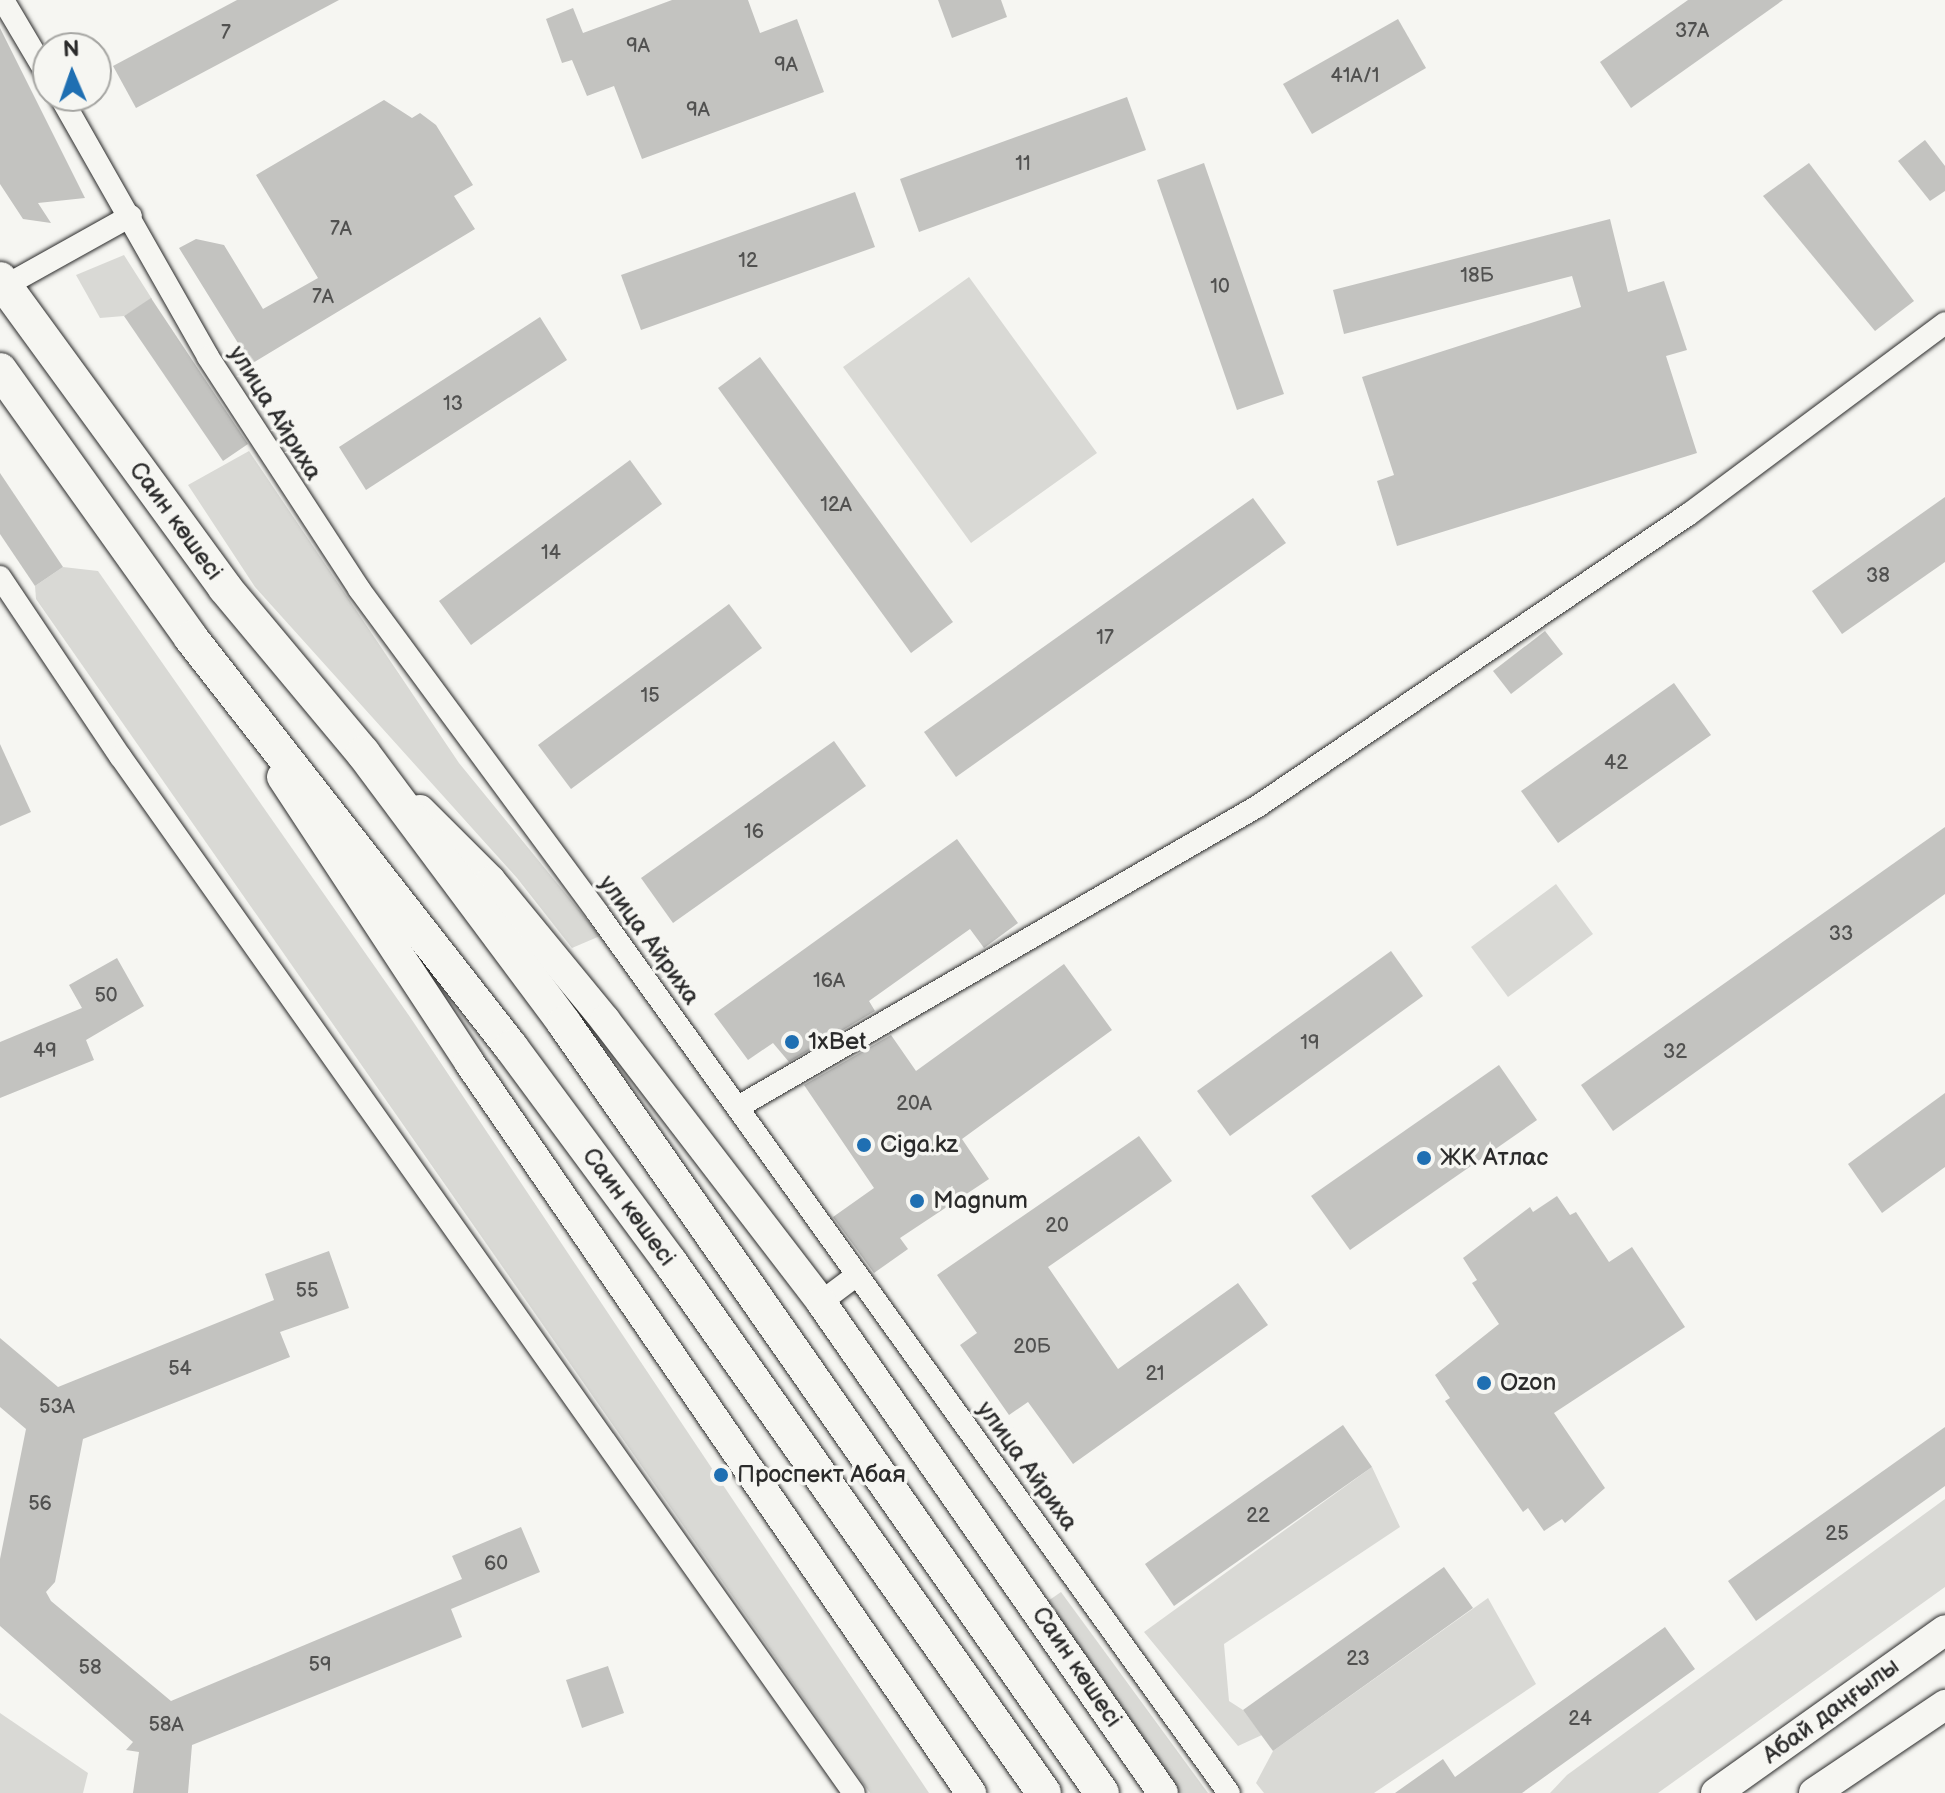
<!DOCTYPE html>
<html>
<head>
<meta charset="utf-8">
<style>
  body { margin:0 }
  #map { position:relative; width:1945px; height:1793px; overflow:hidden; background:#f6f6f2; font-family:"Balsamiq Sans",sans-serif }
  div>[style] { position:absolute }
  .green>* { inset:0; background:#d9d9d5 }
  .building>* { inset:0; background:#c3c3c0 }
  .roads { filter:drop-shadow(0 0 2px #2b2b2b) drop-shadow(0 0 2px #2b2b2b) }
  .street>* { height:22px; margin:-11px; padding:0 11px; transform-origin:11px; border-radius:11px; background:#f6f6f2 }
  .secondary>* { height:30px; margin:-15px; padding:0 15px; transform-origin:15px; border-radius:15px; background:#f6f6f2 }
  .primary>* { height:34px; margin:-17px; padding:0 17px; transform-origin:17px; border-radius:17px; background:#f6f6f2 }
  .dots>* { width:22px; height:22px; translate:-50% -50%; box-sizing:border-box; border:4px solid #f6f6f2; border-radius:50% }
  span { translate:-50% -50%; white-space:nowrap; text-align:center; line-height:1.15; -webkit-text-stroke:7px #f6f6f2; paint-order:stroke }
  .number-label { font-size:20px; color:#515150 }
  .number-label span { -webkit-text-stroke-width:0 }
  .street-label { font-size:24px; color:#2b2b2b }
  .poi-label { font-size:24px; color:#2b2b2b }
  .left { translate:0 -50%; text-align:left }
  .north { position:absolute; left:32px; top:32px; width:80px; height:80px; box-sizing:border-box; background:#f6f6f2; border:2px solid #a5a5a2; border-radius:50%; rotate:358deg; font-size:22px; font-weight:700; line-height:32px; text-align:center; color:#2b2b2b }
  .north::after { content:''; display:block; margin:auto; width:28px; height:36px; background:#1f6fb2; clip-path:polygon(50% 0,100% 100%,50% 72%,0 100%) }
</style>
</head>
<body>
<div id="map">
  <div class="green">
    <div style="clip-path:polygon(124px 255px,152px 299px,124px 316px,100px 318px,76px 275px)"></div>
    <div style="clip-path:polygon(969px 277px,1097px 453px,971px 543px,843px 367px)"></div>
    <div style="clip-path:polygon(249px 451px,459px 763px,600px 936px,572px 948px,517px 878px,255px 587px,188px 485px)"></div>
    <div style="clip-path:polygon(63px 567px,98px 571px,410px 1017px,929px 1793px,870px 1793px,36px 599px,35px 586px)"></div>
    <div style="clip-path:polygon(1556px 884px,1593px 934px,1508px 997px,1471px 947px)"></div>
    <div style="clip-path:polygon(1372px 1467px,1400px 1527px,1224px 1644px,1229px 1701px,1243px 1710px,1262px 1735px,1238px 1746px,1144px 1632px)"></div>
    <div style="clip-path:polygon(1945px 1499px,1945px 1587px,1658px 1793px,1550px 1793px,1567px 1775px)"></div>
    <div style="clip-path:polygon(1061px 1592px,1208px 1793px,1178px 1793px,1048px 1601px)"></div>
    <div style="clip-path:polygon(1488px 1598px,1536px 1684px,1374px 1793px,1264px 1793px,1256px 1783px,1273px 1751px)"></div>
    <div style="clip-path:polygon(0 1713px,88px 1773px,83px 1793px,0 1793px)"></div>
  </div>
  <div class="building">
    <div style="clip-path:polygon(237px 0,339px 0,136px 108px,113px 66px)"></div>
    <div style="clip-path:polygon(672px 0,748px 0,760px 33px,797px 19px,824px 92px,642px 159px,614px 86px,587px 96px,572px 60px,562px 63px,546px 19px,573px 8px,583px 33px)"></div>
    <div style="clip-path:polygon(938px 0,1001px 0,1007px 17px,952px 38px)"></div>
    <div style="clip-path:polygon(1688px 0,1783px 0,1631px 108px,1600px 62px)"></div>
    <div style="clip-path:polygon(1398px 19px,1426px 68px,1312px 134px,1283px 84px)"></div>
    <div style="clip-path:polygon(0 28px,85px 198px,38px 203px,51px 223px,23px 219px,0 184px)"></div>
    <div style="clip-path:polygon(1127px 97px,1146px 150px,919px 232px,900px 179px)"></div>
    <div style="clip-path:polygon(384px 100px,412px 118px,420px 113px,436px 125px,473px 185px,454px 196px,475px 229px,251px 364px,179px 248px,196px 239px,224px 245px,263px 309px,318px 278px,256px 175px)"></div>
    <div style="clip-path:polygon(1925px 140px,1945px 166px,1945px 191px,1930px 201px,1898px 161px)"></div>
    <div style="clip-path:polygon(1204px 163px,1284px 394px,1237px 410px,1157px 180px)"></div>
    <div style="clip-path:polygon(1809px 163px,1914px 301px,1875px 331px,1763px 196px)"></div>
    <div style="clip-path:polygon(855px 192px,875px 247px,641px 330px,621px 275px)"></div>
    <div style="clip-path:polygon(1610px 219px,1628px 292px,1664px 281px,1687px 350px,1666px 356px,1697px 453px,1397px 546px,1377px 481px,1394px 475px,1362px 377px,1581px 307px,1572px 276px,1344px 334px,1333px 290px)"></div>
    <div style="clip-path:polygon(151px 298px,248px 444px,223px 461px,124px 316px)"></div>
    <div style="clip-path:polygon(540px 317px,567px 360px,366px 490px,339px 447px)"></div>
    <div style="clip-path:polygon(760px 357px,953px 622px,911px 653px,718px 388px)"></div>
    <div style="clip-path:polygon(630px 460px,662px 504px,471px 645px,439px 601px)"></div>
    <div style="clip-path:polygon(0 473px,63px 567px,35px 586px,0 534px)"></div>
    <div style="clip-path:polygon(1945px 497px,1945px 562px,1842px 634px,1812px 591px)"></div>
    <div style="clip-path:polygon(1253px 498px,1286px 543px,956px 777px,924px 732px)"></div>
    <div style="clip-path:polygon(729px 604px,762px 648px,571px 789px,538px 745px)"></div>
    <div style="clip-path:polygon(1545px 631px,1563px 654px,1511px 694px,1493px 671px)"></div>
    <div style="clip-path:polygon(1674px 683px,1711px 735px,1558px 843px,1521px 791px)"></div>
    <div style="clip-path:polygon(834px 741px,866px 786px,673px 923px,641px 878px)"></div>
    <div style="clip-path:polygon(0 744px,31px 812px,0 826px)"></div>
    <div style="clip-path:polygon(1945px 827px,1945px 894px,1613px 1131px,1581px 1085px)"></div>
    <div style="clip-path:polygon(957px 839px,1018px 923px,984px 948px,970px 929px,869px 1001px,875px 1011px,789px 1062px,773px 1043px,748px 1060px,714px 1014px)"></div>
    <div style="clip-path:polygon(1391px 951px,1423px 996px,1230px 1136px,1197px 1091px)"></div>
    <div style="clip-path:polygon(117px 958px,144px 1006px,86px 1040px,94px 1060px,0 1098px,0 1042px,82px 1008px,69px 985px)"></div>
    <div style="clip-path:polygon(1064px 964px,1112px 1030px,962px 1139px,989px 1179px,900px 1238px,908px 1249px,874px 1273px,833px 1217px,874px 1188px,804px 1085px,891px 1035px,916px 1071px)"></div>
    <div style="clip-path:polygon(1499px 1065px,1537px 1120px,1350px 1250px,1311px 1196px)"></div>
    <div style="clip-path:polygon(1945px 1093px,1945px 1167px,1882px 1213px,1848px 1164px)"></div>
    <div style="clip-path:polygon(1139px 1136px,1172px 1181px,1048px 1267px,1118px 1369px,1238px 1283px,1268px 1325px,1073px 1464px,1028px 1402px,1009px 1415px,960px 1345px,977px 1333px,937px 1275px)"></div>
    <div style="clip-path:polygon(1557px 1196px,1570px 1215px,1576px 1212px,1609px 1262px,1632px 1247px,1685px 1327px,1554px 1413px,1605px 1488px,1565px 1523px,1562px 1519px,1544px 1531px,1528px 1508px,1523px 1512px,1491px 1466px,1445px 1401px,1450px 1398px,1435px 1375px,1499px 1324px,1472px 1283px,1477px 1280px,1463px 1258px,1530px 1207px,1533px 1212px)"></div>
    <div style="clip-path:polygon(329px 1251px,349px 1308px,280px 1332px,290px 1357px,83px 1439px,55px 1582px,46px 1592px,51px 1601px,171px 1701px,462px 1579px,452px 1556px,521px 1527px,540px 1572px,451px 1609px,462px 1637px,192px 1745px,188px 1793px,133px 1793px,139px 1752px,126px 1750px,133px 1742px,0 1626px,0 1559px,26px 1429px,0 1407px,0 1338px,58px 1387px,274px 1300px,265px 1274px)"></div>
    <div style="clip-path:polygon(1343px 1425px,1372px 1467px,1174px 1606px,1145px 1564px)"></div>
    <div style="clip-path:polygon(1945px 1427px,1945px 1486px,1756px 1621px,1728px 1581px)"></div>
    <div style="clip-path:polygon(1444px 1567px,1473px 1608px,1273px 1751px,1243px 1710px)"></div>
    <div style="clip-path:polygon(1665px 1627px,1695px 1669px,1522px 1793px,1395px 1793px,1443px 1759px,1455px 1777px)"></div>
    <div style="clip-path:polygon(608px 1666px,624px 1713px,582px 1728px,566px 1680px)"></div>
  </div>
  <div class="roads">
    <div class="street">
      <div style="left:3px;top:0;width:88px;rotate:59.4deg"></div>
      <div style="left:60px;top:96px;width:300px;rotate:60.4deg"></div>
      <div style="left:208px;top:357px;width:277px;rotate:56.9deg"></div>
      <div style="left:359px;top:589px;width:401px;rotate:53.6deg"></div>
      <div style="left:597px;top:912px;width:1084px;rotate:54.35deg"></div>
      <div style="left:5px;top:286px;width:144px;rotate:-29.1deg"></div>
      <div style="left:0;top:577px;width:216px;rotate:56.2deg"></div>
      <div style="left:120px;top:756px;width:1270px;rotate:54.71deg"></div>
      <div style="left:738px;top:1107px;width:601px;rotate:-30.06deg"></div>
      <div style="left:1258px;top:806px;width:521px;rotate:-34.12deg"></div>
      <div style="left:1689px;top:514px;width:319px;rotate:-36.7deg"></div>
      <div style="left:821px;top:1302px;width:45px;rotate:-36.9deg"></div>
    </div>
    <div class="secondary">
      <div style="left:282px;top:777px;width:341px;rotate:56.7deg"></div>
      <div style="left:469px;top:1062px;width:887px;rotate:55.52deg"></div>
      <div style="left:420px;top:810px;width:100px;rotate:45deg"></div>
      <div style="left:491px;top:881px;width:180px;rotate:50.6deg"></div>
      <div style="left:605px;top:1020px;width:355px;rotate:52.5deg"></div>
      <div style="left:821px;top:1302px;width:598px;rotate:55.14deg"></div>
      <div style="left:1716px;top:1793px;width:281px;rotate:-35.4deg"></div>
      <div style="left:1814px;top:1793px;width:158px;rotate:-33.9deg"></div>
    </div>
    <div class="primary">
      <div style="left:0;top:279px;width:382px;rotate:53.9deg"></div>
      <div style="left:225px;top:588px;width:215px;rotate:50.1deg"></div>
      <div style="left:363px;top:753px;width:337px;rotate:53.3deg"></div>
      <div style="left:564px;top:1023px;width:939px;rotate:55.06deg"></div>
      <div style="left:0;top:370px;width:329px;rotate:54.5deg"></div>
      <div style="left:191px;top:638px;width:519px;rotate:51.96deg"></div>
      <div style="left:511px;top:1047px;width:267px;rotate:53.5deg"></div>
      <div style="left:670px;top:1262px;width:649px;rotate:54.84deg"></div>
    </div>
  </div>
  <div class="dots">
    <div style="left:792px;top:1042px;background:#1f6fb2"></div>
    <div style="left:864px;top:1145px;background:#1f6fb2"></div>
    <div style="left:1424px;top:1158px;background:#1f6fb2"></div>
    <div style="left:917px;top:1201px;background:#1f6fb2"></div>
    <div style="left:1484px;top:1383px;background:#1f6fb2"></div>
    <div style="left:721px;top:1475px;background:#1f6fb2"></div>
  </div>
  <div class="number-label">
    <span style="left:1692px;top:31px">37А</span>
    <span style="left:226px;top:33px">7</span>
    <span style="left:638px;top:46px">9А</span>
    <span style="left:786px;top:65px">9А</span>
    <span style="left:1355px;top:76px">41А/1</span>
    <span style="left:698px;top:110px">9А</span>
    <span style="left:1023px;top:164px">11</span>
    <span style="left:341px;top:229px">7А</span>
    <span style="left:748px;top:261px">12</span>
    <span style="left:1477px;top:276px">18Б</span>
    <span style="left:1220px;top:287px">10</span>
    <span style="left:323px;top:297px">7А</span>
    <span style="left:453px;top:404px">13</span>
    <span style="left:836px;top:505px">12А</span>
    <span style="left:551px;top:553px">14</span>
    <span style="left:1878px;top:576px">38</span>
    <span style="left:1105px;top:638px">17</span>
    <span style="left:650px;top:696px">15</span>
    <span style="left:1616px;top:763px">42</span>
    <span style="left:754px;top:832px">16</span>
    <span style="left:1841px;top:934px">33</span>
    <span style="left:829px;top:981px">16А</span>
    <span style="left:106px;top:996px">50</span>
    <span style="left:1310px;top:1043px">19</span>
    <span style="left:45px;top:1051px">49</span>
    <span style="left:1675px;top:1052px">32</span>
    <span style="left:914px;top:1104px">20А</span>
    <span style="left:1057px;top:1226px">20</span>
    <span style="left:307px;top:1291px">55</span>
    <span style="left:1032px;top:1347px">20Б</span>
    <span style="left:180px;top:1369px">54</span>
    <span style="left:1155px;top:1374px">21</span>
    <span style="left:57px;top:1407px">53А</span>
    <span style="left:40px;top:1504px">56</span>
    <span style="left:1258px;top:1516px">22</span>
    <span style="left:1837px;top:1534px">25</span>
    <span style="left:496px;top:1564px">60</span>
    <span style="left:1358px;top:1659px">23</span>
    <span style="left:320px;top:1665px">59</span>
    <span style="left:90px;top:1668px">58</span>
    <span style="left:1580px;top:1719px">24</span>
    <span style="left:166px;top:1725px">58А</span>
  </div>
  <div class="street-label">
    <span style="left:275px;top:413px;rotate:58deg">улица Айриха</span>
    <span style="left:176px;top:521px;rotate:54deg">Саин көшесі</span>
    <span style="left:649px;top:940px;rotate:54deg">улица Айриха</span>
    <span style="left:629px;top:1207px;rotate:54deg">Саин көшесі</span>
    <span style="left:1027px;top:1466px;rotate:54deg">улица Айриха</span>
    <span style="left:1077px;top:1667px;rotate:56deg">Саин көшесі</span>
    <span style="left:1831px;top:1711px;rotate:-36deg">Абай даңғылы</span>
  </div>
  <div class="poi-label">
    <span class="left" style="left:808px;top:1042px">1xBet</span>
    <span class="left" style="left:880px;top:1145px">Ciga.kz</span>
    <span class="left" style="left:1440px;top:1158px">ЖК Атлас</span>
    <span class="left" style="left:933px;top:1201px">Magnum</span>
    <span class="left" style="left:1500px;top:1383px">Ozon</span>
    <span class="left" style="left:737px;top:1475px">Проспект Абая</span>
  </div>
  <div class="north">N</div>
</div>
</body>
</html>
